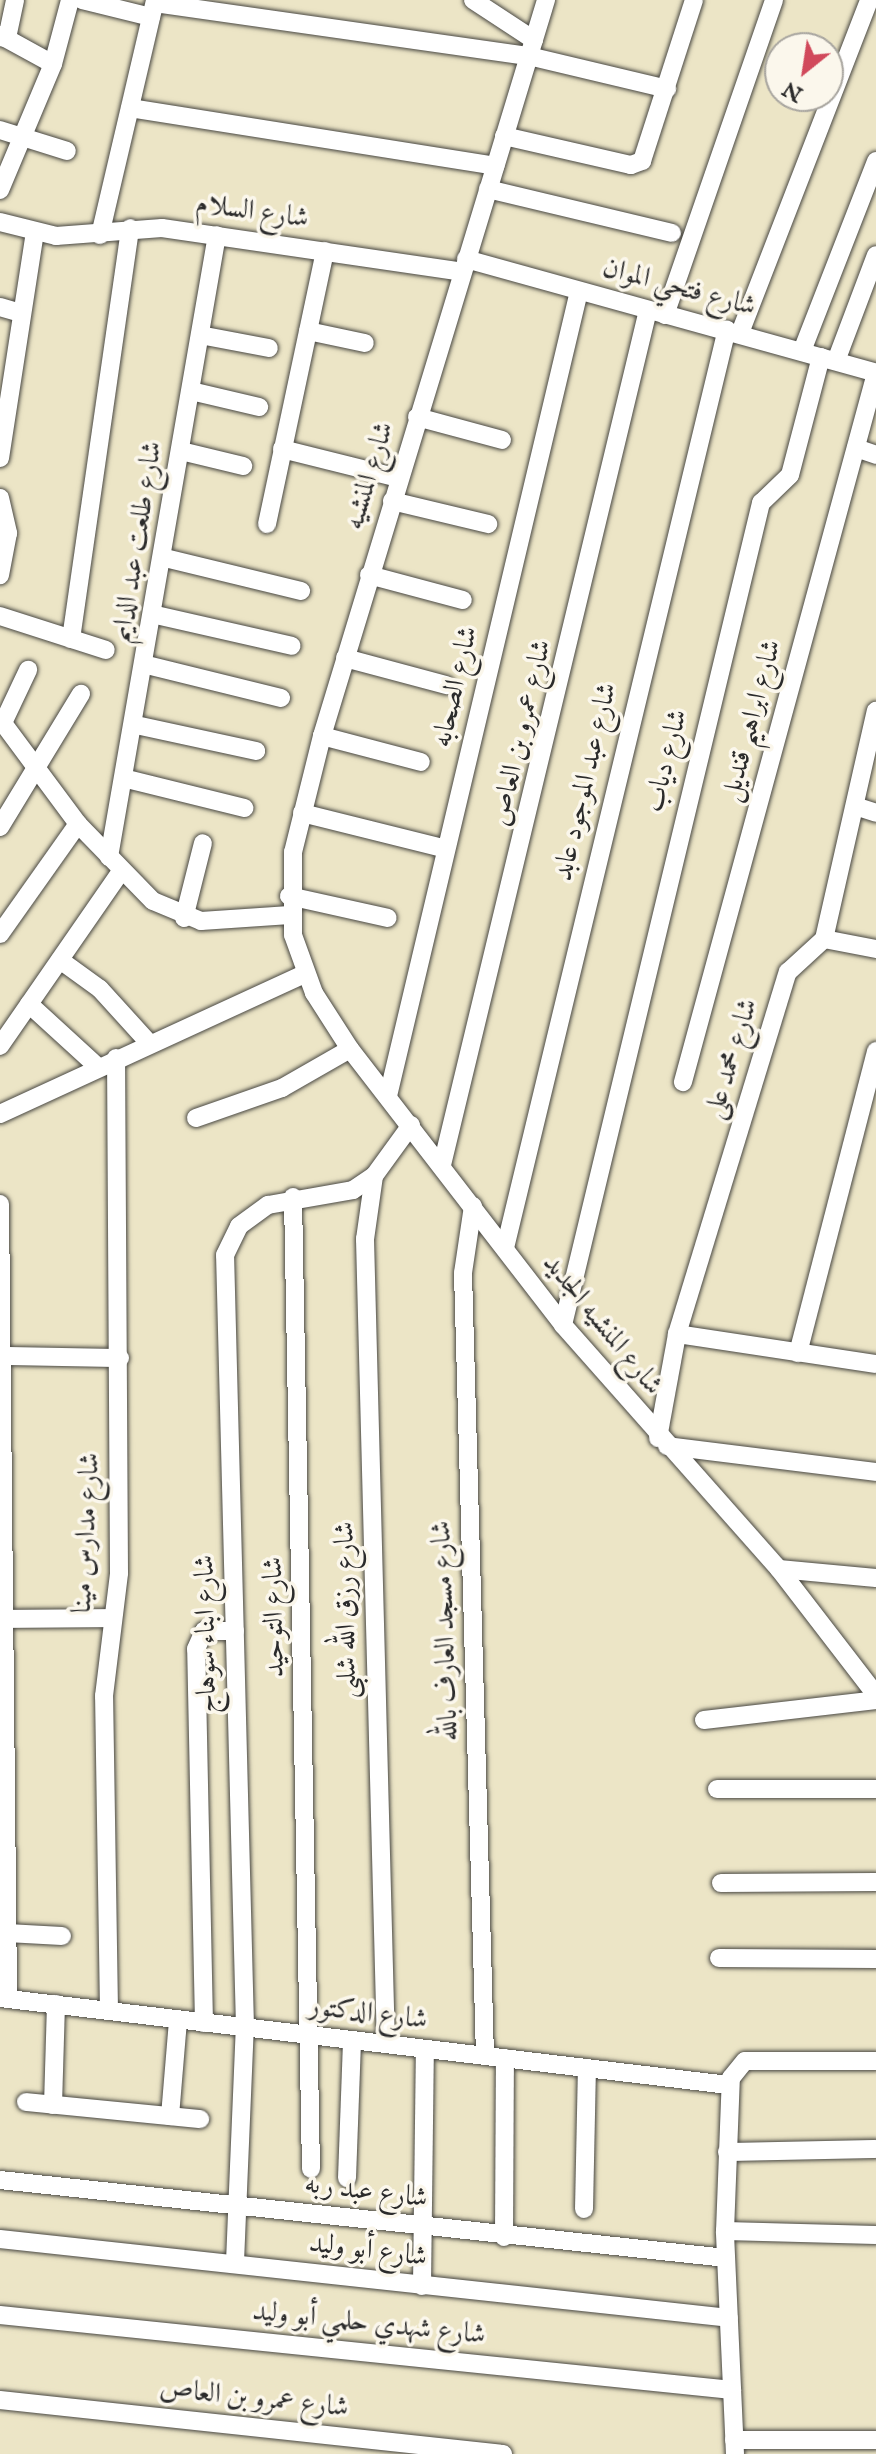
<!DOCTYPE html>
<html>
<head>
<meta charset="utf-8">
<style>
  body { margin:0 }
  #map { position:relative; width:876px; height:2454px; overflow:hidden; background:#ece5c6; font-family:"IM FELL English",Amiri,serif }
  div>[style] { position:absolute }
  .roads { filter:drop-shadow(0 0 2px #484742) drop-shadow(0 0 2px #484742) }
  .minor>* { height:18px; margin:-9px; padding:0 9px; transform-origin:9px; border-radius:9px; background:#fff }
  span { translate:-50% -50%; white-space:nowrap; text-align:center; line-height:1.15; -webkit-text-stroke:7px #fbf7ec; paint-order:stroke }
  .street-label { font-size:28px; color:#2b2b2b }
  .north { position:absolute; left:764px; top:32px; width:80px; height:80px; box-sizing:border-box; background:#fbf7ec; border:2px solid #a8a59f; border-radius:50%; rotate:210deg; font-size:22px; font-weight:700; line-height:32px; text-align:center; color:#2b2b2b }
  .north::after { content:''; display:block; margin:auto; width:28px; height:36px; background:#d1495b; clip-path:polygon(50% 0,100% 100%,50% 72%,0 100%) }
</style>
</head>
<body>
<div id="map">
  <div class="roads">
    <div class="minor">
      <div style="left:82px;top:0;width:71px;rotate:13.8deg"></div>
      <div style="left:473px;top:0;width:73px;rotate:33.3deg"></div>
      <div style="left:546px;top:0;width:769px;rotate:106.93deg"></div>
      <div style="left:322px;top:736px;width:120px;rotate:104deg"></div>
      <div style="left:293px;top:852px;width:83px;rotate:90deg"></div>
      <div style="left:293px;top:935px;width:62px;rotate:70.1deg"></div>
      <div style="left:314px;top:993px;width:67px;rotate:57.3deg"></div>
      <div style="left:350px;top:1049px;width:349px;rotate:52.3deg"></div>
      <div style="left:563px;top:1325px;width:326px;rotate:48.5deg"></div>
      <div style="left:779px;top:1569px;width:159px;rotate:52.4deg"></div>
      <div style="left:155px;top:3px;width:378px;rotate:8.1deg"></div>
      <div style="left:529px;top:56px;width:142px;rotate:13.4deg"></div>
      <div style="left:0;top:35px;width:60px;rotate:28.7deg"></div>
      <div style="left:0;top:37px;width:7px;rotate:8deg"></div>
      <div style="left:7px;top:38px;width:39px;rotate:-78deg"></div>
      <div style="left:130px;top:108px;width:370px;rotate:9deg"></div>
      <div style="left:0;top:130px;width:70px;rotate:17.4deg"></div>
      <div style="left:504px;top:136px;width:130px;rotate:12.9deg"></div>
      <div style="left:631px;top:165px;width:12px;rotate:-20deg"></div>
      <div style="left:642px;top:161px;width:169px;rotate:-72.1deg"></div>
      <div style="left:488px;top:189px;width:189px;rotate:13.4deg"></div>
      <div style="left:0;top:190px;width:137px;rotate:-67.2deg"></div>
      <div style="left:53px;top:64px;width:66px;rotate:-75.1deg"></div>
      <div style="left:0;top:222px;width:58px;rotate:14deg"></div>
      <div style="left:56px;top:236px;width:106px;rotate:-4.3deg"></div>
      <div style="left:162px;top:228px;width:303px;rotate:8.3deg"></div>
      <div style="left:100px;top:235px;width:241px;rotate:-76.8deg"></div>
      <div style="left:466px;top:259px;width:426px;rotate:15.5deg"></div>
      <div style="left:876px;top:373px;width:735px;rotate:105.23deg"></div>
      <div style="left:0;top:307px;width:22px;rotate:16deg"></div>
      <div style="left:665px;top:315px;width:333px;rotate:-70.9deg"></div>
      <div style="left:308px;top:331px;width:58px;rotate:11.9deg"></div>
      <div style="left:740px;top:333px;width:357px;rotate:-68.8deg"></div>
      <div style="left:200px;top:335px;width:70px;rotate:10.7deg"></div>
      <div style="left:802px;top:351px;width:204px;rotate:-68.7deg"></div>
      <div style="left:836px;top:361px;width:113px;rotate:-69.3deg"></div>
      <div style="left:191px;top:391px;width:70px;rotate:13.2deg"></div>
      <div style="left:417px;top:417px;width:88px;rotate:15.1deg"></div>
      <div style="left:856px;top:448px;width:21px;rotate:19deg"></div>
      <div style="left:282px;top:449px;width:120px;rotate:14deg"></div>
      <div style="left:181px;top:451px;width:64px;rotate:13.6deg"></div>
      <div style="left:0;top:458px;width:228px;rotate:-81.2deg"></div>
      <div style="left:0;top:498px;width:36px;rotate:77deg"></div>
      <div style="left:8px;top:533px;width:43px;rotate:100.8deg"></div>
      <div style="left:392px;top:501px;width:99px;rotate:13.5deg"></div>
      <div style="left:267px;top:524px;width:279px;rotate:-78deg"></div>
      <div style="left:165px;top:558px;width:140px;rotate:13.6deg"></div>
      <div style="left:369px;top:575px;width:97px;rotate:14.9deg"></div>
      <div style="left:156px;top:615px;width:139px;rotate:12.8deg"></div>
      <div style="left:0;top:616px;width:111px;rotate:17.8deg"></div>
      <div style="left:71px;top:639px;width:415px;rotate:-81.8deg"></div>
      <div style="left:345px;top:658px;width:105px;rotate:15deg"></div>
      <div style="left:147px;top:665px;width:138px;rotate:13.8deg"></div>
      <div style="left:0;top:719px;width:131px;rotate:53.4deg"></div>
      <div style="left:78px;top:824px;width:107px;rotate:45.8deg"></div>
      <div style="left:153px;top:901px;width:52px;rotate:22.6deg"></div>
      <div style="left:201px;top:921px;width:89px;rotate:-3.9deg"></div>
      <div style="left:3px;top:723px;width:59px;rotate:-64.7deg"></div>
      <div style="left:136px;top:725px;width:123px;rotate:12.2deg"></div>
      <div style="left:322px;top:736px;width:102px;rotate:14.7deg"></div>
      <div style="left:127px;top:779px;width:121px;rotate:13.9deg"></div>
      <div style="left:855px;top:806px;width:22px;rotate:18deg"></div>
      <div style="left:302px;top:813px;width:148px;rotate:14deg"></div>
      <div style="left:0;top:827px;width:156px;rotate:-58.7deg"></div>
      <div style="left:109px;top:857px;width:631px;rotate:-80.15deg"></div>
      <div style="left:289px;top:896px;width:101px;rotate:12.5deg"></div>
      <div style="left:184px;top:918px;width:77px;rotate:-75.8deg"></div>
      <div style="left:0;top:934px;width:135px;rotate:-54.7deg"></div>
      <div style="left:824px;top:939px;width:53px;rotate:10.9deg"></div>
      <div style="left:60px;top:960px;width:49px;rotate:35.9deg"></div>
      <div style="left:100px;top:989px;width:73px;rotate:47.8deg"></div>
      <div style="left:29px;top:1004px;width:92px;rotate:42.4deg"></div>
      <div style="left:0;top:1046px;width:214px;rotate:-55.3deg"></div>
      <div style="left:388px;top:1096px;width:827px;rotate:-76.65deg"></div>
      <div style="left:0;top:1114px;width:335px;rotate:-24.7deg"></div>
      <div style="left:196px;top:1118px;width:91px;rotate:-19.2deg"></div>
      <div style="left:282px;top:1088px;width:78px;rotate:-29.8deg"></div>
      <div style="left:442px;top:1165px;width:879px;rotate:-76.45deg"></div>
      <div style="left:374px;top:1176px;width:64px;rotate:98.1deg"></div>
      <div style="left:365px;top:1239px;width:805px;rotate:88.51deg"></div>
      <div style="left:293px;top:1197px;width:972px;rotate:88.94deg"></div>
      <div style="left:0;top:1204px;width:795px;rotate:89.42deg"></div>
      <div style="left:473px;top:1206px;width:68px;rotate:98.5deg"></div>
      <div style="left:463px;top:1273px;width:783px;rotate:88.39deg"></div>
      <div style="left:505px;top:1248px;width:945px;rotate:-76.42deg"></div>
      <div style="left:563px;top:1325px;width:846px;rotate:-76.46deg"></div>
      <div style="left:761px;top:503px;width:40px;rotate:-44deg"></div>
      <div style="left:790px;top:475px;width:122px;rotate:-75.3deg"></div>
      <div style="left:677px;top:1334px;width:201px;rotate:8.6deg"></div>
      <div style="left:798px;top:1353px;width:312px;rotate:-75.5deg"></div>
      <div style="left:4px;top:1356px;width:116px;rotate:1deg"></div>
      <div style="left:658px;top:1438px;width:106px;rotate:-79.6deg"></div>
      <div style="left:677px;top:1334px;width:379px;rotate:-73deg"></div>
      <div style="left:788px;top:972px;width:49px;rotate:-42.5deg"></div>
      <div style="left:824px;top:939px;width:234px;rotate:-77.2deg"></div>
      <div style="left:667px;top:1446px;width:211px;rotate:7.1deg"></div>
      <div style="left:779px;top:1569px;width:97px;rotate:5.3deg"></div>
      <div style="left:5px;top:1619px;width:107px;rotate:-0.5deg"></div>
      <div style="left:704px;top:1720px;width:173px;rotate:-6.6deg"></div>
      <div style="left:717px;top:1789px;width:159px"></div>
      <div style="left:721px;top:1883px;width:155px;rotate:-0.4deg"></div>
      <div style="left:7px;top:1933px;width:55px;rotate:3.1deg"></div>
      <div style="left:719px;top:1958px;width:157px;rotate:0.4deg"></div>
      <div style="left:0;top:1998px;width:734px;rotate:6.81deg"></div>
      <div style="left:109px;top:2010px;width:314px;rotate:-90.9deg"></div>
      <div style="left:104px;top:1696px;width:124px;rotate:-83deg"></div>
      <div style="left:119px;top:1573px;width:515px;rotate:-90.33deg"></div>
      <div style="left:204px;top:2023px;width:374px;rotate:-91.2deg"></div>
      <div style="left:196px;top:1649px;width:20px;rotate:-66deg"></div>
      <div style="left:204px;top:1631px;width:31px"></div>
      <div style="left:26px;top:2102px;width:175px;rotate:5.6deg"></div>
      <div style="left:53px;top:2105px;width:101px;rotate:-88.3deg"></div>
      <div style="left:170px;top:2116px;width:96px;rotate:-85.2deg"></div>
      <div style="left:727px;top:2152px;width:149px;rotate:-1.2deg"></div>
      <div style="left:347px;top:2178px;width:138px;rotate:-87.9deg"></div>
      <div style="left:0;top:2180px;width:730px;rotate:6.13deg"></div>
      <div style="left:584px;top:2209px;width:141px;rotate:-88.8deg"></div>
      <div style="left:725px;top:2231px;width:151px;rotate:1.5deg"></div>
      <div style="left:504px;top:2237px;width:179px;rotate:-89.7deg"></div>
      <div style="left:0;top:2239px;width:733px;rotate:6.18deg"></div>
      <div style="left:235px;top:2262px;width:235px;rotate:-87.6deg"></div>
      <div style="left:245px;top:2027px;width:772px;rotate:-91.48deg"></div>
      <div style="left:225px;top:1255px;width:32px;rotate:-64deg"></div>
      <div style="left:239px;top:1226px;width:36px;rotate:-36deg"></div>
      <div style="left:268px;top:1205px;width:86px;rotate:-10deg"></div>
      <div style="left:353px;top:1190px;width:25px;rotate:-34deg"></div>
      <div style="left:374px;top:1176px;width:63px;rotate:-54deg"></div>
      <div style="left:422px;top:2286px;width:237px;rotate:-89.3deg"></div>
      <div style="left:0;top:2315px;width:736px;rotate:5.85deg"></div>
      <div style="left:0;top:2400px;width:506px;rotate:6.13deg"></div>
      <div style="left:734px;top:2440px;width:142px"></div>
      <div style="left:735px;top:2454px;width:223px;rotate:-92.6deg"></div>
      <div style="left:725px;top:2231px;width:153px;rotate:-87.8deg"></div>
      <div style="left:731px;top:2078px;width:22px;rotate:-51deg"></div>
      <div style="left:745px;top:2061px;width:131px"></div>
    </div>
  </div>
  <div class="street-label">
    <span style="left:252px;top:212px;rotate:8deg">شارع السلام</span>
    <span style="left:679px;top:288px;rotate:15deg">شارع فتحي الموان</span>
    <span style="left:370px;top:476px;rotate:-73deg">شارع المنشيه</span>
    <span style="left:138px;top:542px;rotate:-81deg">شارع طلعت عبد الدايم</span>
    <span style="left:456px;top:687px;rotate:-77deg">شارع الصحابه</span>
    <span style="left:752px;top:721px;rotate:-75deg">شارع ابراهيم قنديل</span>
    <span style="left:522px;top:733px;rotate:-77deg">شارع عمرو بن العاص</span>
    <span style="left:667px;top:761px;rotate:-76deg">شارع دياب</span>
    <span style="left:586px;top:782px;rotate:-77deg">شارع عبد الموجود عابد</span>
    <span style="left:732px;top:1059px;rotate:-73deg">شارع محمد على</span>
    <span style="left:602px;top:1325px;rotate:51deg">شارع المنشيه الجديد</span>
    <span style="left:87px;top:1533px;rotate:-87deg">شارع مدارس مينا</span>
    <span style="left:347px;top:1610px;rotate:-91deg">شارع رزق الله شلبى</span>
    <span style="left:275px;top:1617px;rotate:-91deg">شارع التوحيد</span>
    <span style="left:446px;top:1631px;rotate:-92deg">شارع مسجد العارف بالله</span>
    <span style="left:207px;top:1634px;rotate:-91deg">شارع ابناء سوهاج</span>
    <span style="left:368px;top:2014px;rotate:7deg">شارع الدكتور</span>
    <span style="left:366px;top:2192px;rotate:7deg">شارع عبد ربه</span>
    <span style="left:368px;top:2251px;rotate:7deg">شارع أبو وليد</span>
    <span style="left:369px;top:2324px;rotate:6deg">شارع شهدي حلمي أبو وليد</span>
    <span style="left:254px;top:2399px;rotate:6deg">شارع عمرو بن العاص</span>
  </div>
  <div class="north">N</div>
</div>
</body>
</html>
